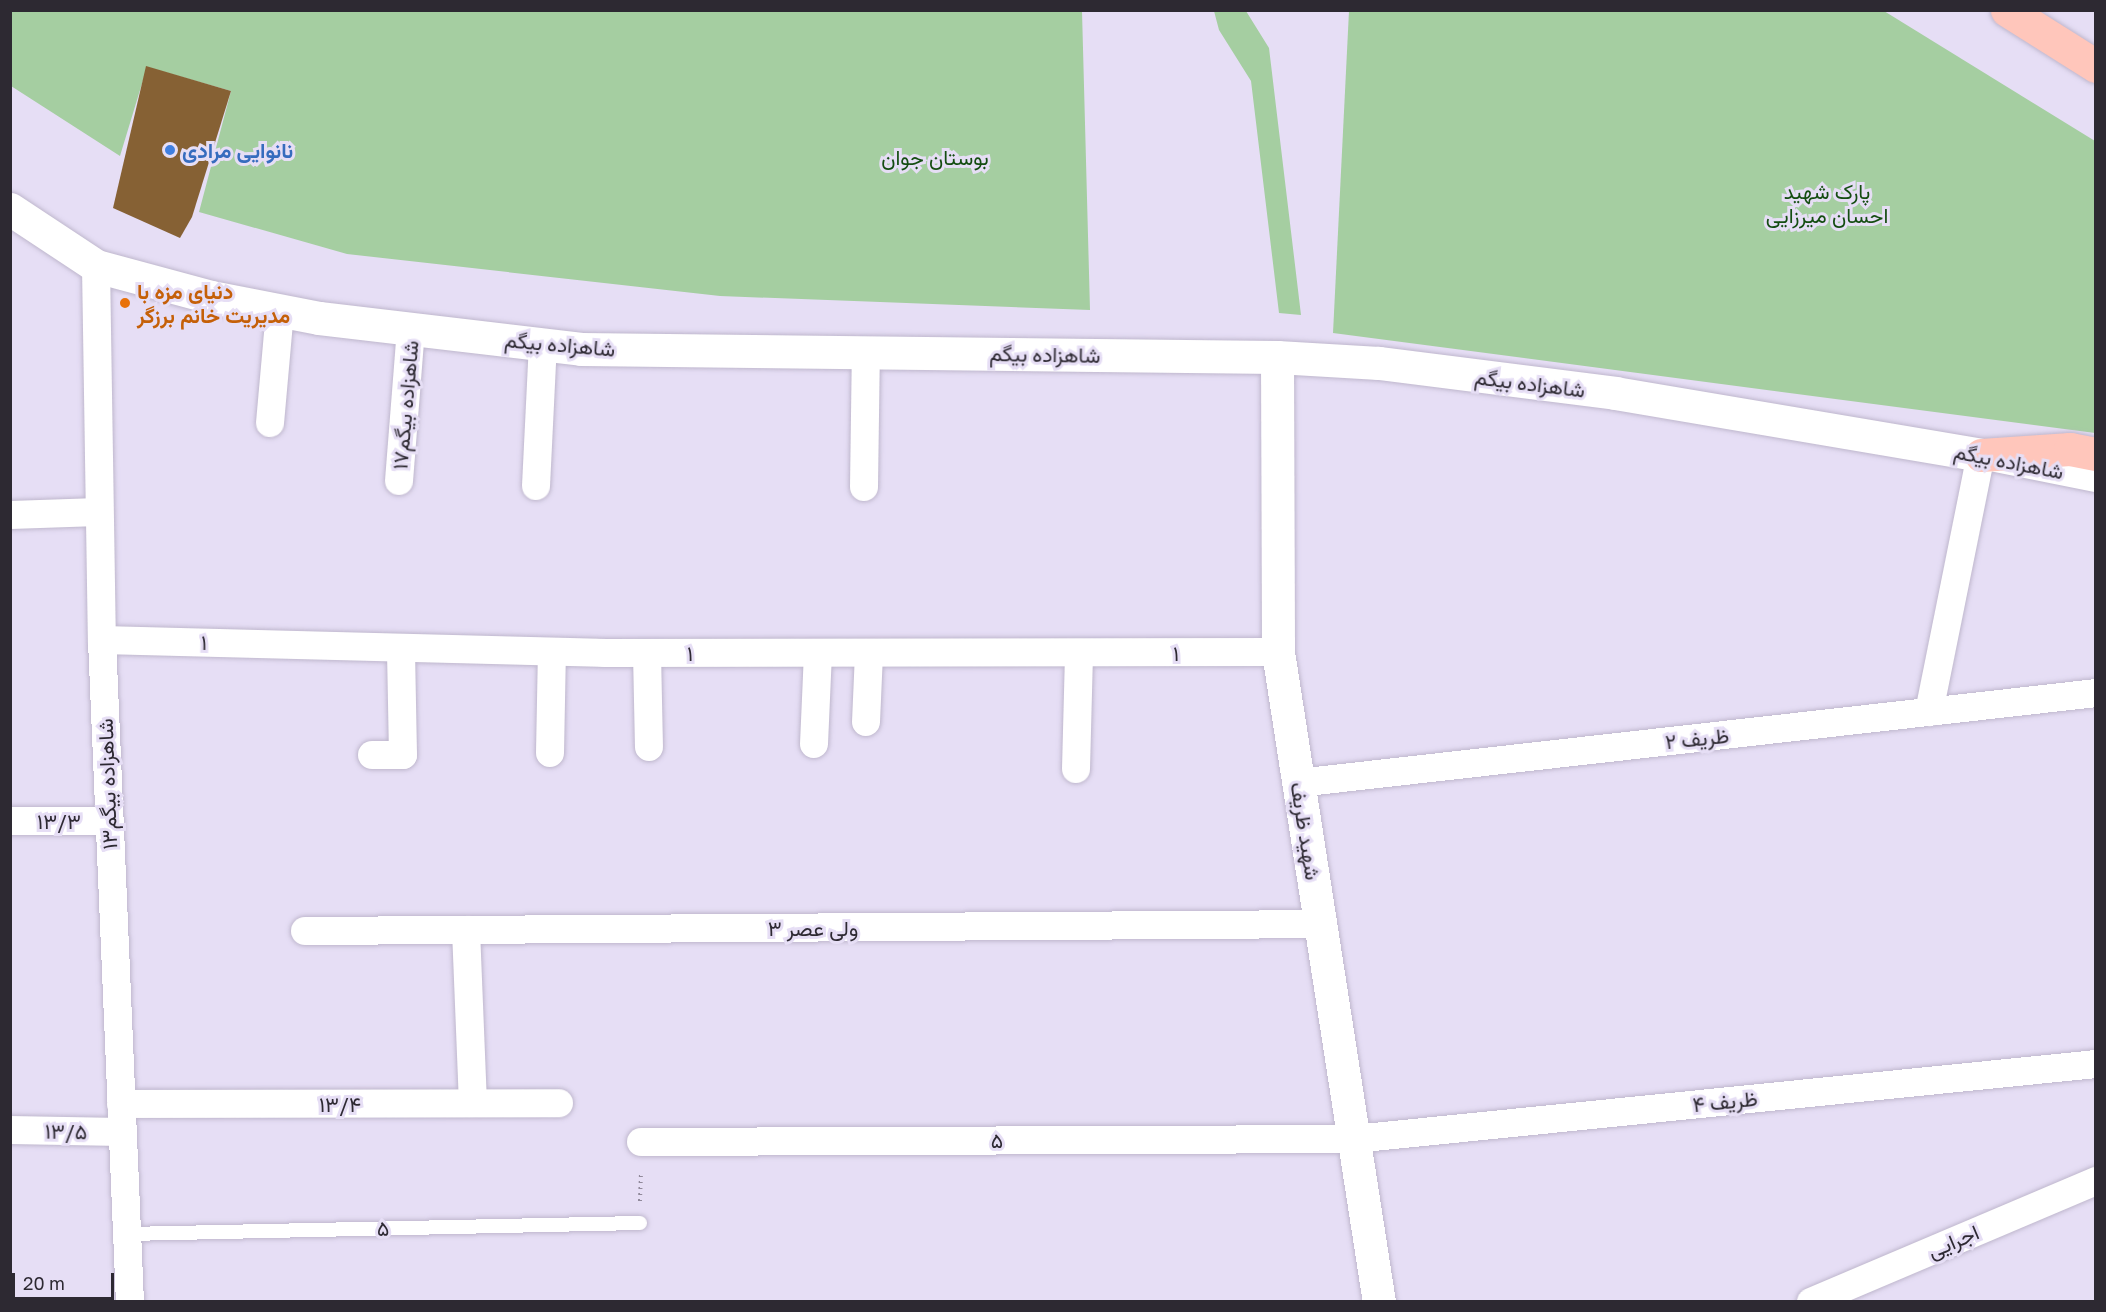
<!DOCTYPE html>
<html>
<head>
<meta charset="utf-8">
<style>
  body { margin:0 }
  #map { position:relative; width:2106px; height:1312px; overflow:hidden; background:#e6def5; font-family:"Golos Text",Vazirmatn,sans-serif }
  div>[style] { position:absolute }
  .green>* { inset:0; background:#a5cea1 }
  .building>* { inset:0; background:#866134 }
  .path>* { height:4px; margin-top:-2px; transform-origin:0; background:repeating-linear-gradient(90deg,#918a9b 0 1.5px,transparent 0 6px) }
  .roads { filter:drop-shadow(0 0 2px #bfb7cd) drop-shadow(0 0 2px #bfb7cd) }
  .lane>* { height:14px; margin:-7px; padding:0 7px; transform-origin:7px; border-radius:7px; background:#fff }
  .street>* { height:28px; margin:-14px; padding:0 14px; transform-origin:14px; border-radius:14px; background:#fff }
  .secondary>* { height:33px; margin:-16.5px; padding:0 16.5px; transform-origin:16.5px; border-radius:16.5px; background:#fff }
  .primary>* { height:33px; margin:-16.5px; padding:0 16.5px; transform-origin:16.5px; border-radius:16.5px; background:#ffc6bb }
  .dots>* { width:16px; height:16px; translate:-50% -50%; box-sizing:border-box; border:3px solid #e6def5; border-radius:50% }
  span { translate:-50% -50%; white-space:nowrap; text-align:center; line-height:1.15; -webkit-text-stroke:6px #e6def5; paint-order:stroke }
  .shop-label { font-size:21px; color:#366cbe; font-weight:700 }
  .left { translate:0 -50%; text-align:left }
  .park-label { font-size:21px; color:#144d11 }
  .food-label { font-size:21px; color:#c56008; font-weight:700 }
  .street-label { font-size:21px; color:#2d2932 }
  .frame { position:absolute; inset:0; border:12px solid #2d2932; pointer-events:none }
  .scale { position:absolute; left:12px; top:1273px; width:102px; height:27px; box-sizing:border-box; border:3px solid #2d2932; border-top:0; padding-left:8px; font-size:18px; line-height:21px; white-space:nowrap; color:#2d2932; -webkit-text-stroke:4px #e6def5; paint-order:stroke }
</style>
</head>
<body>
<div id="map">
  <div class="green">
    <div style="clip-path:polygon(10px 11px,1082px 11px,1090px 310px,720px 296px,347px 254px,199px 212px,231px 91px,147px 67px,120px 156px,11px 86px)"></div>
    <div style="clip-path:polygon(1214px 11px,1246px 11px,1269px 48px,1301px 315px,1279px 313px,1251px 81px,1219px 30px)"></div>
    <div style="clip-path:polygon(1349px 11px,1884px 11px,2095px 141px,2095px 433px,1333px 333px)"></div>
  </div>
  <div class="building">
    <div style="clip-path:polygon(146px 66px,231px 91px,192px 217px,180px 238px,113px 208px)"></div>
  </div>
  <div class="path">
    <div style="left:640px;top:1201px;width:28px;rotate:-88deg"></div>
  </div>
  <div class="roads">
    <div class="lane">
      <div style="left:127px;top:1234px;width:513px;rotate:-1.23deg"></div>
    </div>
    <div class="street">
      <div style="left:96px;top:266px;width:374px;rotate:89.1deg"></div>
      <div style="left:102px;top:640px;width:663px;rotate:87.58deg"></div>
      <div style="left:270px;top:423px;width:112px;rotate:-84.9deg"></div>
      <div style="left:399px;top:481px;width:152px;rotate:-85.5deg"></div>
      <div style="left:536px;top:486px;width:142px;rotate:-87.2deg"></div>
      <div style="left:864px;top:487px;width:135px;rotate:-89.2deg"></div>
      <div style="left:10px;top:515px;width:89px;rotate:-1.9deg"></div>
      <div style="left:102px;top:640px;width:504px;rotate:1.48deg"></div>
      <div style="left:606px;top:653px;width:672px;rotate:-0.09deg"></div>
      <div style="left:647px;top:653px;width:94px;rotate:88.8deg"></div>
      <div style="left:1929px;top:712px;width:262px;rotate:-78.6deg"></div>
      <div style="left:1981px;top:455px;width:117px;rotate:11.3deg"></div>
      <div style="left:866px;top:722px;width:69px;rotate:-87.5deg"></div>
      <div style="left:814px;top:744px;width:91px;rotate:-87.5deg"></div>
      <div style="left:550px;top:753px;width:101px;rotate:-88.9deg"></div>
      <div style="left:372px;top:755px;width:31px"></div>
      <div style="left:403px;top:755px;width:107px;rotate:-91.1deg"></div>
      <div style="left:1076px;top:769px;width:116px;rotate:-88.5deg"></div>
      <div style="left:1298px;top:783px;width:803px;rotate:-6.43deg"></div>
      <div style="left:10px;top:821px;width:98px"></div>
      <div style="left:466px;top:930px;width:173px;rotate:87.7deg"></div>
      <div style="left:305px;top:931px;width:1017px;rotate:-0.39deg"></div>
      <div style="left:121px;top:1104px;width:438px;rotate:-0.1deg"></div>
      <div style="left:10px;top:1130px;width:112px;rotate:1deg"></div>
      <div style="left:641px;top:1142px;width:713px;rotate:-0.24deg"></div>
      <div style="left:1354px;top:1139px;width:746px;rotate:-5.77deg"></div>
      <div style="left:1811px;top:1302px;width:310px;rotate:-23deg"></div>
    </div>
    <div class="secondary">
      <div style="left:10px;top:209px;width:103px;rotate:33.5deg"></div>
      <div style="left:96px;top:266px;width:119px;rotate:15.1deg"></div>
      <div style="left:211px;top:297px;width:110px;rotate:11deg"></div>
      <div style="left:319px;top:318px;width:264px;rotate:6.7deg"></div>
      <div style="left:581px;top:349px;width:696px;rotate:0.66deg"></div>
      <div style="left:1277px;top:357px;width:102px;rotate:3.4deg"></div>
      <div style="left:1379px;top:363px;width:238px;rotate:7.2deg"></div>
      <div style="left:1615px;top:393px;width:371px;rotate:9.6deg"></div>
      <div style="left:1277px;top:357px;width:295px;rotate:89.8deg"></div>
      <div style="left:1278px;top:652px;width:658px;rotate:81.17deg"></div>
    </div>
    <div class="primary">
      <div style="left:2007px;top:10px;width:105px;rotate:32.2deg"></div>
      <div style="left:1981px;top:455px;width:89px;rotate:-3.9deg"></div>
      <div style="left:2070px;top:449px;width:26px;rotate:11deg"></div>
    </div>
  </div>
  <div class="dots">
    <div style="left:170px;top:150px;background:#3f7fe0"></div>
    <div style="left:125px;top:303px;background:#e8710a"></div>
  </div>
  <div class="shop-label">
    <span class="left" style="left:182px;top:150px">نانوایی مرادی</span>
  </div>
  <div class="park-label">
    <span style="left:935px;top:157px">بوستان جوان</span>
    <span style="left:1827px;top:203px">پارک شهید<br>احسان میرزایی</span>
  </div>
  <div class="food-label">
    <span class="left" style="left:137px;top:303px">دنیای مزه با<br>مدیریت خانم برزگر</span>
  </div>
  <div class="street-label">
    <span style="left:560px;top:344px;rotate:5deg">شاهزاده بیگم</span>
    <span style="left:1045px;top:354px;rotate:1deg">شاهزاده بیگم</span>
    <span style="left:1530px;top:383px;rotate:7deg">شاهزاده بیگم</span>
    <span style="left:405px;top:405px;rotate:-85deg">شاهزاده بیگم۱۷</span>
    <span style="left:2009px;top:461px;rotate:11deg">شاهزاده بیگم</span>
    <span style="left:204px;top:642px;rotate:2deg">۱</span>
    <span style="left:690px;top:653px">۱</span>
    <span style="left:1176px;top:653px">۱</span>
    <span style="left:1697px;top:738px;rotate:-6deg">ظریف ۲</span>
    <span style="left:107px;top:784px;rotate:-92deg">شاهزاده بیگم۱۳</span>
    <span style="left:59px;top:821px">۱۳/۳</span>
    <span style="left:1306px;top:831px;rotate:81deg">شهید ظریف</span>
    <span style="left:813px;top:928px">ولی عصر ۳</span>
    <span style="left:1725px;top:1101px;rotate:-6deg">ظریف ۴</span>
    <span style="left:340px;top:1104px">۱۳/۴</span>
    <span style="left:66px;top:1131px;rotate:1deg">۱۳/۵</span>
    <span style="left:997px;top:1140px">۵</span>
    <span style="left:383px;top:1228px;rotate:-1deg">۵</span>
    <span style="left:1953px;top:1241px;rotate:-23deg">اجرایی</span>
  </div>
  <div class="frame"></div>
  <div class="scale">20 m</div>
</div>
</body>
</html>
